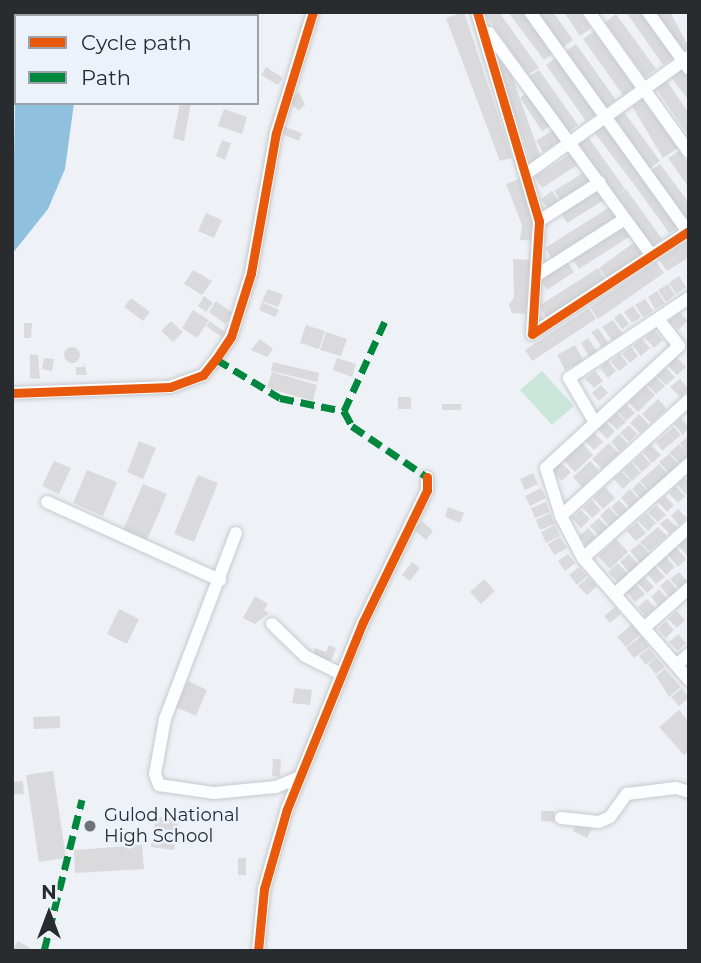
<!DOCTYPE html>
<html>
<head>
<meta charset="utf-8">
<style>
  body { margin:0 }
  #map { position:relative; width:701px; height:963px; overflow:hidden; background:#eef2f6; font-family:Montserrat,sans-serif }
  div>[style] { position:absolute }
  .green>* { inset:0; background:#cae5d9 }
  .water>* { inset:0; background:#8fc0dd }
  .building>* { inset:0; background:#dadadd }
  .round { border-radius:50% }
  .roads { filter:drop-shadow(0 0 2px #c6c9cd) drop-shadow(0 0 2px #c6c9cd) }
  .minor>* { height:12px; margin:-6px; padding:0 6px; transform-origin:6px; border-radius:6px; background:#fcfdfe }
  .quiet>* { height:7px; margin-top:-3.5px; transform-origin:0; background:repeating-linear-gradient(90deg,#00873e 0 14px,transparent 0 21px) }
  .cycleway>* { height:9px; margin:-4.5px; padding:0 4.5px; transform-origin:4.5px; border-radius:4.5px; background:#e8590c }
  .dots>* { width:19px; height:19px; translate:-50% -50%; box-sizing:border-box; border:4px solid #ebf2fa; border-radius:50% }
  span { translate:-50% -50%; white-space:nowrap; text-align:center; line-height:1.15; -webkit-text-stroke:5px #ebf2fa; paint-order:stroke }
  .poi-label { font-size:18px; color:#292c2f }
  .left { translate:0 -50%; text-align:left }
  .frame { position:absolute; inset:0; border:14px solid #292c2f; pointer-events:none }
  .legend { position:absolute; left:14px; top:14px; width:245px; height:91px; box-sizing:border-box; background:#ebf2fa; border:2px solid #9da3a9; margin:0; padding:9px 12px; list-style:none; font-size:21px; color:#292c2f }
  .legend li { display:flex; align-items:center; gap:14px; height:35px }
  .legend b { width:35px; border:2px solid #9da3a9 }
  .north { position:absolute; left:14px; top:879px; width:70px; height:70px; -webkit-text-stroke:5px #ebf2fa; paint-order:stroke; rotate:0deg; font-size:19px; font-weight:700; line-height:28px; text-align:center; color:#292c2f }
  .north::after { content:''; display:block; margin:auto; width:24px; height:32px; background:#292c2f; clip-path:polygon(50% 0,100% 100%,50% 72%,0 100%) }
</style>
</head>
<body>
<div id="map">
  <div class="green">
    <div style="clip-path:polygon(542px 371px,574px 406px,552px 425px,520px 390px)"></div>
  </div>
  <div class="water">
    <div style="clip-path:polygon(16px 59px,16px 103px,74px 103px,65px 169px,48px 209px,12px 254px)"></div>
  </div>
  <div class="building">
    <div style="clip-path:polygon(464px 12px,512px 158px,500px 161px,446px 18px)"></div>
    <div style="clip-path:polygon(483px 12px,499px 12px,539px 68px,528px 75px)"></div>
    <div style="clip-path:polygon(508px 12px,524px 12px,554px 53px,544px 60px)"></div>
    <div style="clip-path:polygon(537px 12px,553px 12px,573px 40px,563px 47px)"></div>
    <div style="clip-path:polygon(564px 12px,579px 12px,591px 28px,580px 36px)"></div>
    <div style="clip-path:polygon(626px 12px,642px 12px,674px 57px,663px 65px)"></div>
    <div style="clip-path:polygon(654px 12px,670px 12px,689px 47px,682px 52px)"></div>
    <div style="clip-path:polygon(616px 14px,656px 69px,645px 77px,605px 22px)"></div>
    <div style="clip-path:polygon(594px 31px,634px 87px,623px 95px,583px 39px)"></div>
    <div style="clip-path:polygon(576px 44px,616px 100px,605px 108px,565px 52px)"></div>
    <div style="clip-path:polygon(557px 57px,597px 113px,586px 121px,546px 65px)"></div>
    <div style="clip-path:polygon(506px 59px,541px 158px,531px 162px,497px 63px)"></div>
    <div style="clip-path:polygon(266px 67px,283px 78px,278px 85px,261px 75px)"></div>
    <div style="clip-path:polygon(682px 69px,689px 78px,689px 101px,671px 77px)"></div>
    <div style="clip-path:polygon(539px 70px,578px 125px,567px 133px,528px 77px)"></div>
    <div style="clip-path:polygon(667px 81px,689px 114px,689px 137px,656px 88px)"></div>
    <div style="clip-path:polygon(530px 91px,552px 125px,542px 131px,520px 98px)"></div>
    <div style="clip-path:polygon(299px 92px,305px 105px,299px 111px,289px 102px)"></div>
    <div style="clip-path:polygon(642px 99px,678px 148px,663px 158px,632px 106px)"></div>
    <div style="clip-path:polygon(180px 103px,191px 103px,184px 141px,173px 138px)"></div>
    <div style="clip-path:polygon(224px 109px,247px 117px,242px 134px,218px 126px)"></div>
    <div style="clip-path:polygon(624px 112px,660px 161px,649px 169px,613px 120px)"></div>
    <div style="clip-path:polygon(605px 124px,643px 175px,633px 183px,594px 132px)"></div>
    <div style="clip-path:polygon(285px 127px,302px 133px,299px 141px,282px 134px)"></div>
    <div style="clip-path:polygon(556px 128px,563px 139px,543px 152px,536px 141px)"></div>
    <div style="clip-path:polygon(588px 137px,625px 189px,615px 196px,577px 145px)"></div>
    <div style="clip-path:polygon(222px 140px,231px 143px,225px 160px,216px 156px)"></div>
    <div style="clip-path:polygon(575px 151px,582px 162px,542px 188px,535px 177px)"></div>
    <div style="clip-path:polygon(679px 151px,689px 165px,689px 188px,668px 158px)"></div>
    <div style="clip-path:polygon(660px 164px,689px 203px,686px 220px,650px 171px)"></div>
    <div style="clip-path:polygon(586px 171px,594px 182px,562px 203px,554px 191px)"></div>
    <div style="clip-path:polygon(643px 176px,680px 226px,669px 233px,633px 183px)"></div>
    <div style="clip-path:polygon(522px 178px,535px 224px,534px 241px,520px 240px,522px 225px,506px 184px)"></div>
    <div style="clip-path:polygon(599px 187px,606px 199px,567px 223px,560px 212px)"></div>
    <div style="clip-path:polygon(626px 189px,662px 239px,652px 246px,616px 196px)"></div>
    <div style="clip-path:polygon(552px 191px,560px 203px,549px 210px,541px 199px)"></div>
    <div style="clip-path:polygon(613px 205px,620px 216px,552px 259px,545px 248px)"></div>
    <div style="clip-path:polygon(206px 213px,222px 220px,214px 238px,198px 231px)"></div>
    <div style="clip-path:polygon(625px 224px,632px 235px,579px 269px,572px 258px)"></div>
    <div style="clip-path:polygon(689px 240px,689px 257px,667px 271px,659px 260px)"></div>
    <div style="clip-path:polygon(636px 241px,644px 252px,607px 279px,599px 268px)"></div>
    <div style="clip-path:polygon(513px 259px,533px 260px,526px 314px,512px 313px,509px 305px,514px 297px)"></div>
    <div style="clip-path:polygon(566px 260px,574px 272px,547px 290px,539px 278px)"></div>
    <div style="clip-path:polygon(656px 262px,664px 273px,598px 319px,590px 307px)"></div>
    <div style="clip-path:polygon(598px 268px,606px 280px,547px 318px,539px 306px)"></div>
    <div style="clip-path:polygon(193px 270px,212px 281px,202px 295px,184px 284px)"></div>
    <div style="clip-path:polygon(679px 276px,686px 287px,676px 294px,669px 283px)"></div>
    <div style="clip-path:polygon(668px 284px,675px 295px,666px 302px,658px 290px)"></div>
    <div style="clip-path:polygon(268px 289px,283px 295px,278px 307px,262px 301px)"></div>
    <div style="clip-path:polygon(657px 291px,665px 303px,655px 309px,648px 297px)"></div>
    <div style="clip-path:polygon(204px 296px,213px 303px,206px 312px,198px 306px)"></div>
    <div style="clip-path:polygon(131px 298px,150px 312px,143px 321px,124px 307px)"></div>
    <div style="clip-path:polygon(645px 299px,653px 311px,643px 317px,635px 305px)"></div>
    <div style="clip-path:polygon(216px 301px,233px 313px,225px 324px,209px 312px)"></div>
    <div style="clip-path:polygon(262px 302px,279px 310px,275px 317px,259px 310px)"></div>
    <div style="clip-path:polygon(633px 306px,641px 317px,632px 323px,624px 312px)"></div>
    <div style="clip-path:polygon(589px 308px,596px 319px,532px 361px,525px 350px)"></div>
    <div style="clip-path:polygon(193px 310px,209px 320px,197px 338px,182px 328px)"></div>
    <div style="clip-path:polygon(679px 312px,688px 321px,678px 330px,669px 321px)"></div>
    <div style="clip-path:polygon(621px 313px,629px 324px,622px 329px,614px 318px)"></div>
    <div style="clip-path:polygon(613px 320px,622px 333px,612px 340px,602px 327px)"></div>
    <div style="clip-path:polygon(171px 321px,183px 332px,173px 342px,161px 331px)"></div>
    <div style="clip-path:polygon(210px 321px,226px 333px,223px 338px,206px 326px)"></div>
    <div style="clip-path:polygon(24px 323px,32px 323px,31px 338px,24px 338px)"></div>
    <div style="clip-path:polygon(306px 325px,325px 331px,319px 349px,300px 343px)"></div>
    <div style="clip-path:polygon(598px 328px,608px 343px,602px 347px,591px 332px)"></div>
    <div style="clip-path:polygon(654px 330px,663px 340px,654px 348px,645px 338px)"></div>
    <div style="clip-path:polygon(326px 332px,347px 339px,341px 356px,320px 350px)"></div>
    <div style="clip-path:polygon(588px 338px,597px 351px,589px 356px,581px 343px)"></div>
    <div style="clip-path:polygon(260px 339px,273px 349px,267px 357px,251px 350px)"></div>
    <div style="clip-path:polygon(642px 339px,650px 348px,641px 356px,633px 346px)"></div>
    <div style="clip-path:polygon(575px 345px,583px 360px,565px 370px,557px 355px)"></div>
    <div class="round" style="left:64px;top:347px;width:16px;height:16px"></div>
    <div style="clip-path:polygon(631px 347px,638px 356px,630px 363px,622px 354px)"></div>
    <div style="clip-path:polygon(30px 354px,38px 355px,40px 379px,30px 378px)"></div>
    <div style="clip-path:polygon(620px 354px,628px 364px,619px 371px,611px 362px)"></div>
    <div style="clip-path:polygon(676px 357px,686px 367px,677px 375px,667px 365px)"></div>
    <div style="clip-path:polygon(44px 358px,54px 359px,52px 371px,42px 369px)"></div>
    <div style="clip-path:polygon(337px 358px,356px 364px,352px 377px,333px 370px)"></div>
    <div style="clip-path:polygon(608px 361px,616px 371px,608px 378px,600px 368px)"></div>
    <div style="clip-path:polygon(84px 362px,87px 375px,76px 375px,76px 367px,84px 367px)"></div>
    <div style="clip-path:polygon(273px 362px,319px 373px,317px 382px,271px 371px)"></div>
    <div style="clip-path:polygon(666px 368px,675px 377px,666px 385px,657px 376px)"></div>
    <div style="clip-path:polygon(595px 371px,603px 381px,594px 388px,585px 379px)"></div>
    <div style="clip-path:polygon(272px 372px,317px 385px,313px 401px,267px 388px)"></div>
    <div style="clip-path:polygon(656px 377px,665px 386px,656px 394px,647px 385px)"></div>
    <div style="clip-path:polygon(680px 379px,689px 389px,680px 397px,670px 387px)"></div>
    <div style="clip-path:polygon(601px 385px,608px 393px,599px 401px,592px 393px)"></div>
    <div style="clip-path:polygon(646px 386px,655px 395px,638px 412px,628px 402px)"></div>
    <div style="clip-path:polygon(398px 397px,411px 397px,411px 409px,398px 409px)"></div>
    <div style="clip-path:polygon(658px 399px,667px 409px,651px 423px,642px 414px)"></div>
    <div style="clip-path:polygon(442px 404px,461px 404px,461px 410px,442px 410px)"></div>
    <div style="clip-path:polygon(626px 404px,635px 413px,626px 421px,618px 412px)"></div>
    <div style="clip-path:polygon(617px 413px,626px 422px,617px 430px,608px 421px)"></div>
    <div style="clip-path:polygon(639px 414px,649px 425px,640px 433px,630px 423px)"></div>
    <div style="clip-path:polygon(681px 418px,689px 427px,683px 435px,674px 424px)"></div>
    <div style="clip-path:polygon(606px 422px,615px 431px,607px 439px,598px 429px)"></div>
    <div style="clip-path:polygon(629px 425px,637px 434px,629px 442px,620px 433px)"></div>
    <div style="clip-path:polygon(674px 427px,681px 435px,662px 451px,656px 442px)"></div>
    <div style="clip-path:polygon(594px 433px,603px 442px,594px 450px,585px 441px)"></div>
    <div style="clip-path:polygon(619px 434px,628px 444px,620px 452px,611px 442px)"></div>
    <div style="clip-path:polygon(689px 436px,689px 455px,680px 463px,669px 453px,679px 444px,685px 450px,680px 443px)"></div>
    <div style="clip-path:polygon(139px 441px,156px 448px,143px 479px,127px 472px)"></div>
    <div style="clip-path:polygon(582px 443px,593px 455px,575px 472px,562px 459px)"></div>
    <div style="clip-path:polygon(609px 443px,619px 453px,602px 469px,592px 459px)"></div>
    <div style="clip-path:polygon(651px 445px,661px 455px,652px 463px,643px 453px)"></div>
    <div style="clip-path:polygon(642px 454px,651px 464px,642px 472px,633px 462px)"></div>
    <div style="clip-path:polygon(669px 454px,679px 464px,669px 473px,659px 462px)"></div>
    <div style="clip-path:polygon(54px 461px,71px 468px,59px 494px,42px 486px)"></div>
    <div style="clip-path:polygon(590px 461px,599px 470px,582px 487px,573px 477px)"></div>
    <div style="clip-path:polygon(561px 463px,571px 472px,562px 481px,552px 471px)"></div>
    <div style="clip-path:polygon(632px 463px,641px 473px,632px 481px,623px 471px)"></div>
    <div style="clip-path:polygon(659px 464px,668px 474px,649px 491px,640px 481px)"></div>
    <div style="clip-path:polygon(87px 470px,117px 482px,103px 516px,73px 503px)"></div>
    <div style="clip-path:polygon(622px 472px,631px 481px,623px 489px,614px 479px)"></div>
    <div style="clip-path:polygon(533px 473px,538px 484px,525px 490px,520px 479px)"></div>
    <div style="clip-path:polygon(198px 475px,218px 483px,194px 542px,174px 534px)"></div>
    <div style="clip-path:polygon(685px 478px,689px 483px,686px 495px,677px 484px)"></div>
    <div style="clip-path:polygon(639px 482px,648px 491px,640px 498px,632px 489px)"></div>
    <div style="clip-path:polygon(143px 484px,167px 494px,146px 542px,122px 532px)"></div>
    <div style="clip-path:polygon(676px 486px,685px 496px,678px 503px,669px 493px)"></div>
    <div style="clip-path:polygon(605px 487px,615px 498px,603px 509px,593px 498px)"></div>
    <div style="clip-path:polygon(541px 488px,546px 498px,530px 506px,525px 496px)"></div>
    <div style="clip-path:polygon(630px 489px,639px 499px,630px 508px,621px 498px)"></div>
    <div style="clip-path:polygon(665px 496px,674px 505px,667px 512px,658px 502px)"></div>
    <div style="clip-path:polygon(592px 500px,601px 510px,592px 518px,583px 508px)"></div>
    <div style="clip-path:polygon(619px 500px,628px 510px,620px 517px,611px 507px)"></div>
    <div style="clip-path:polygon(546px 502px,550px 512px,535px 518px,531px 508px)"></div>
    <div style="clip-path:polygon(656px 505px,666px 515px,658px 522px,648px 513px)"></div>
    <div style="clip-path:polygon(448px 507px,464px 513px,460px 523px,445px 517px)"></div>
    <div style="clip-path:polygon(609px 507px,619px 518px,610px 527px,600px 516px)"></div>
    <div style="clip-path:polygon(678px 509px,687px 518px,679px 525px,671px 516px)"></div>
    <div style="clip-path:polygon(581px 510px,590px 519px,581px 528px,572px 518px)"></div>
    <div style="clip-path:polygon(550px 513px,555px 524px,540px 530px,536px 520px)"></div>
    <div style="clip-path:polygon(647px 513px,656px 523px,648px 531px,638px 521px)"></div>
    <div style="clip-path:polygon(599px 518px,608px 528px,599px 536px,590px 526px)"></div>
    <div style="clip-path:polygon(667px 518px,677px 527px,670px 534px,660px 524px)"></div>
    <div style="clip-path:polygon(422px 521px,433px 531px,426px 540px,414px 530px)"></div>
    <div style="clip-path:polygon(637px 522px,646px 533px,636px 541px,627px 531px)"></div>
    <div style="clip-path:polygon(555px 525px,560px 536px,546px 543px,541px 532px)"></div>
    <div style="clip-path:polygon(658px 527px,667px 536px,649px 551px,640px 542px)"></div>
    <div style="clip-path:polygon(588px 528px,596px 537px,587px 545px,579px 536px)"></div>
    <div style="clip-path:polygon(560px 537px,567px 548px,554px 555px,548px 544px)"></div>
    <div style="clip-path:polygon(686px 538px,689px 541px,689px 558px,678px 545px)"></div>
    <div style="clip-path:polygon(616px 539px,628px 552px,610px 569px,598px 556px)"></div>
    <div style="clip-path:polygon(640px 543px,650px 554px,640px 563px,630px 551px)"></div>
    <div style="clip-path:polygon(676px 547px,686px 559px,678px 567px,667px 554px)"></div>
    <div style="clip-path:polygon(568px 554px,575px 563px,565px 571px,558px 561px)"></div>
    <div style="clip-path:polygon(629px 554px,638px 564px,629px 572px,620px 562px)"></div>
    <div style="clip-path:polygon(666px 557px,675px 567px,666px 575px,657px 564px)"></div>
    <div style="clip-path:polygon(412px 562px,420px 568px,410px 581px,402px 575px)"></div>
    <div style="clip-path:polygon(618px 563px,628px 574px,619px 583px,608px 572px)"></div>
    <div style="clip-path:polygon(655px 566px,665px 577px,656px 584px,647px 573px)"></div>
    <div style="clip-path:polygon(579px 567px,587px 576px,577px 585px,569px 575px)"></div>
    <div style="clip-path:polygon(679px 572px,688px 582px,680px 590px,670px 579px)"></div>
    <div style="clip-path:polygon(644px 576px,654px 587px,647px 593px,637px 582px)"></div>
    <div style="clip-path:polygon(588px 577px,597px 586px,587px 595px,578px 586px)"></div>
    <div style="clip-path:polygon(484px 579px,495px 591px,481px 604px,470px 592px)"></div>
    <div style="clip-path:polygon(668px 579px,679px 592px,671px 599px,660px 586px)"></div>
    <div style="clip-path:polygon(636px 584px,645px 594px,635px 602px,627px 592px)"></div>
    <div style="clip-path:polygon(659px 589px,667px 599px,659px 606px,651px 597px)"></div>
    <div style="clip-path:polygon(255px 596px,268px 604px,264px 610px,269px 613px,255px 624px,243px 618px)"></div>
    <div style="clip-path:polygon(647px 599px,655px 608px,646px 616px,638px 607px)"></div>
    <div style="clip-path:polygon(615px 607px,621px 614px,610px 623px,604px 616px)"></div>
    <div style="clip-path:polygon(119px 609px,139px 619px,127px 644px,107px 634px)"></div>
    <div style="clip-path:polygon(677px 611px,685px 620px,677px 628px,668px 619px)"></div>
    <div style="clip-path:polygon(666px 621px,674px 630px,666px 638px,658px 629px)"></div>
    <div style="clip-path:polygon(632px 624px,640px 635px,626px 647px,617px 637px)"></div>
    <div style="clip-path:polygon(678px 634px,686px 643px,678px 651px,669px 642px)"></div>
    <div style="clip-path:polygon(641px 636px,649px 647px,634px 658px,626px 648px)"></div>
    <div style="clip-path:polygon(329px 645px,336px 648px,331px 661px,313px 655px,315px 648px,326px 652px)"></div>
    <div style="clip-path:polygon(649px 648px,656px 657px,646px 665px,639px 656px)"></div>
    <div style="clip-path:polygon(656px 657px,665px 667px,656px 674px,648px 665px)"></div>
    <div style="clip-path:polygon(665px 669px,681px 687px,669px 697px,656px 676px)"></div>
    <div style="clip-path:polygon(188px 681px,207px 690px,196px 716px,176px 707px)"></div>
    <div style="clip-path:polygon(295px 688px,312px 690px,310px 705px,292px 703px)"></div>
    <div style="clip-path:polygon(682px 688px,689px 698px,679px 706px,671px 697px)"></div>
    <div style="clip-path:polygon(679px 710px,689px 722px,689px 751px,684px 755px,659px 727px)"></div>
    <div style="clip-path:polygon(60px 716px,60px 728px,34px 729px,33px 717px)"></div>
    <div style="clip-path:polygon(273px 759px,281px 759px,280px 777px,272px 776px)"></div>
    <div style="clip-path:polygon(53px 771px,66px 858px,39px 862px,26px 775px)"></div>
    <div style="clip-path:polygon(23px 781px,24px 794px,13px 795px,12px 782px)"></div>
    <div style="clip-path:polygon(541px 811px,554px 811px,554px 822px,541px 821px)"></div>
    <div style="clip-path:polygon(156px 816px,179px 820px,174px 850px,151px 847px)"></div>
    <div style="clip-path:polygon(578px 821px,592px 828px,587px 838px,573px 831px)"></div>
    <div style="clip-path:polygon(142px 845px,144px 869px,75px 873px,74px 850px)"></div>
    <div style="clip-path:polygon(238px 858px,246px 858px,246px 875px,238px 875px)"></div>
    <div style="clip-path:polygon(18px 941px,31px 949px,30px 951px,12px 951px)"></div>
  </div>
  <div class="roads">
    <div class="minor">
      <div style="left:477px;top:12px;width:218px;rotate:73.5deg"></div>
      <div style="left:539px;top:221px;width:113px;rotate:93.5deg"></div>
      <div style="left:532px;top:334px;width:188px;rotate:-33.3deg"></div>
      <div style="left:530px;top:12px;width:271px;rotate:54.3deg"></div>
      <div style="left:589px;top:12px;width:172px;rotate:54.5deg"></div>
      <div style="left:648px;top:12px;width:70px;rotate:54.3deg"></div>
      <div style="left:489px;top:33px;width:276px;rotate:53.8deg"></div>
      <div style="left:526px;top:174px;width:201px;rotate:-35.7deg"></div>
      <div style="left:539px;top:221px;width:72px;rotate:-32.6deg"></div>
      <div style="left:537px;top:275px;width:104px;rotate:-32.5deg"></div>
      <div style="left:658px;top:319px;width:34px;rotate:52deg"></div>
      <div style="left:679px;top:346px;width:180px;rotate:137.5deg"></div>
      <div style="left:546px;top:468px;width:50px;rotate:72.6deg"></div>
      <div style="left:561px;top:516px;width:47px;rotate:62.4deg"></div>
      <div style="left:583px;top:558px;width:162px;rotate:49deg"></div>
      <div style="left:12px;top:393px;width:158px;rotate:-2.2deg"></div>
      <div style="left:170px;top:387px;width:35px;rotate:-20deg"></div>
      <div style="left:203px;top:375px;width:21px;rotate:-51deg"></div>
      <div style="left:216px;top:359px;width:27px;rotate:-56deg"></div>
      <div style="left:231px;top:337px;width:67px;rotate:-72.6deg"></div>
      <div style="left:251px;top:273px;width:142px;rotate:-79.9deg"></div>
      <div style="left:276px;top:133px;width:127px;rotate:-73deg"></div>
      <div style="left:594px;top:421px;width:50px;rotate:-120.2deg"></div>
      <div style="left:569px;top:378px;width:144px;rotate:-33.7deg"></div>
      <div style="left:47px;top:502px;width:190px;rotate:24.3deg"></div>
      <div style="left:561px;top:516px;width:173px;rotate:-42.2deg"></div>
      <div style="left:236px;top:533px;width:199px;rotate:110.9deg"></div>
      <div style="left:165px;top:719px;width:56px;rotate:100.3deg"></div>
      <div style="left:155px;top:774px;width:12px;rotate:70deg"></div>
      <div style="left:159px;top:785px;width:56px;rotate:8.3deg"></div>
      <div style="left:214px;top:793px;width:62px;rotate:-5.5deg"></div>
      <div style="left:276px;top:787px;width:25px;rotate:-23deg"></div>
      <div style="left:583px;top:558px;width:142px;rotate:-41.6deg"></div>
      <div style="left:615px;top:594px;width:100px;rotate:-42.2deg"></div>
      <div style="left:272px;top:624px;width:46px;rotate:44.1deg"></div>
      <div style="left:305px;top:656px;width:40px;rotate:26.6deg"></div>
      <div style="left:644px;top:628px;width:60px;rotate:-41.6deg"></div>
      <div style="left:677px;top:665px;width:16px;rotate:-43deg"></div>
      <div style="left:561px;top:818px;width:38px;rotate:6deg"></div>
      <div style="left:599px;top:822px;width:12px;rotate:-24deg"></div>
      <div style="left:610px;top:817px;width:29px;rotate:-54deg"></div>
      <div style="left:627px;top:794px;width:49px;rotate:-7deg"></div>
      <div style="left:676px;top:788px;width:14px;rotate:17deg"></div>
      <div style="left:258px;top:951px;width:62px;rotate:-84.5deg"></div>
      <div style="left:264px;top:889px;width:83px;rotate:-74deg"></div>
      <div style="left:287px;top:809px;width:202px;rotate:-67.9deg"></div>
      <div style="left:363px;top:622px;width:147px;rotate:-64.1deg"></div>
      <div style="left:427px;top:490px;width:13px;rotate:-90deg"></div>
    </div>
  </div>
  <div class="quiet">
    <div style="left:216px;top:359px;width:75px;rotate:31.4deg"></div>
    <div style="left:280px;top:398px;width:65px;rotate:11.5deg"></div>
    <div style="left:344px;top:411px;width:101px;rotate:-65.5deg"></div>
    <div style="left:344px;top:411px;width:17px;rotate:62deg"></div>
    <div style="left:352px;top:426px;width:91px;rotate:34.2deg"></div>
    <div style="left:44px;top:951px;width:156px;rotate:-75.9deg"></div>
  </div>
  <div class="cycleway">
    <div style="left:477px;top:12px;width:218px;rotate:73.5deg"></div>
    <div style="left:539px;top:221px;width:113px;rotate:93.5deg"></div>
    <div style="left:532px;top:334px;width:188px;rotate:-33.3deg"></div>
    <div style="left:12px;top:393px;width:158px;rotate:-2.2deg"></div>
    <div style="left:170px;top:387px;width:35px;rotate:-20deg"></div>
    <div style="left:203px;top:375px;width:21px;rotate:-51deg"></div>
    <div style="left:216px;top:359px;width:27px;rotate:-56deg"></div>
    <div style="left:231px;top:337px;width:67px;rotate:-72.6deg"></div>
    <div style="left:251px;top:273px;width:142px;rotate:-79.9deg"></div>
    <div style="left:276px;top:133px;width:127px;rotate:-73deg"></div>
    <div style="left:258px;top:951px;width:62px;rotate:-84.5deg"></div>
    <div style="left:264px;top:889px;width:83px;rotate:-74deg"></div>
    <div style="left:287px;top:809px;width:202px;rotate:-67.9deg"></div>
    <div style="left:363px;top:622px;width:147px;rotate:-64.1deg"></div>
    <div style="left:427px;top:490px;width:13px;rotate:-90deg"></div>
  </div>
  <div class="dots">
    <div style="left:90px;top:826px;background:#6e7175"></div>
  </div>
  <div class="poi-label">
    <span class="left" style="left:104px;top:826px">Gulod National<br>High School</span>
  </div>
  <div class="frame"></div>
  <ul class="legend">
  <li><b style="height:9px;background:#e8590c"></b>Cycle path</li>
  <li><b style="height:9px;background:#00873e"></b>Path</li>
  </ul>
  <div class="north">N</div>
</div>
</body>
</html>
